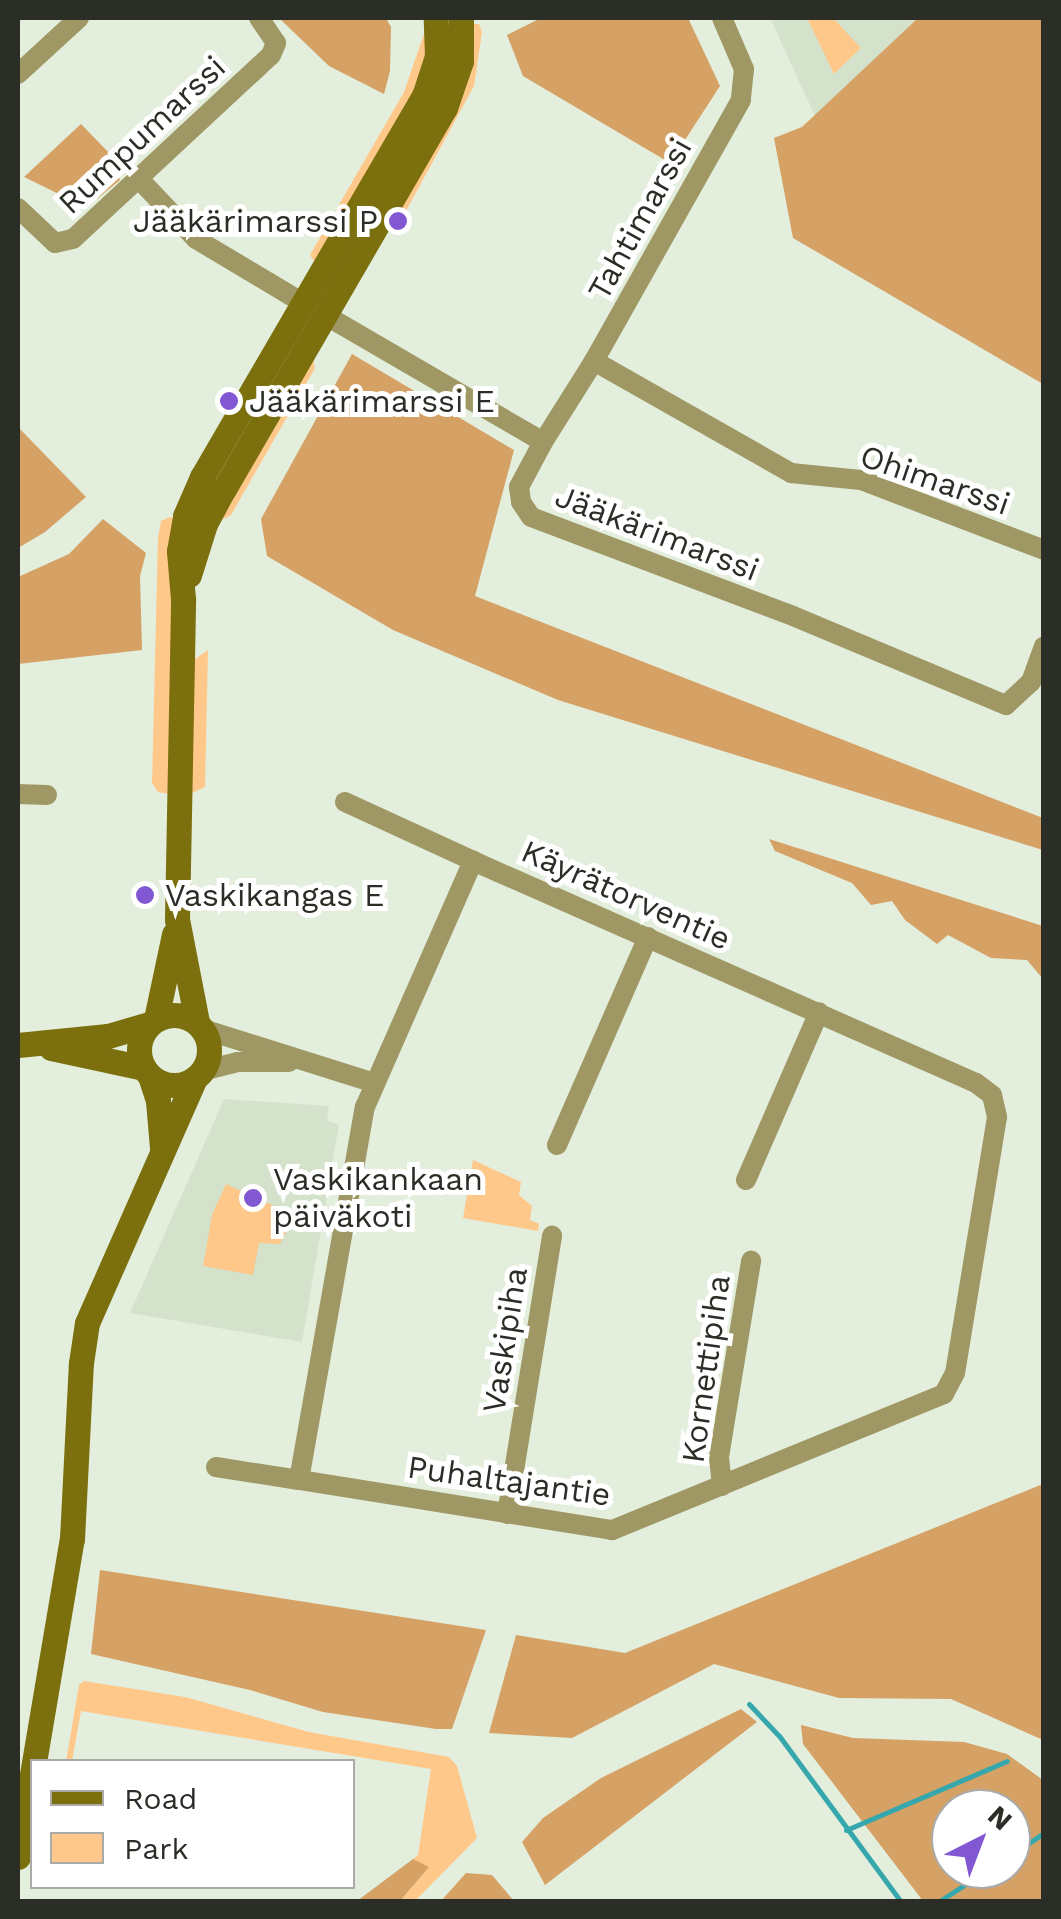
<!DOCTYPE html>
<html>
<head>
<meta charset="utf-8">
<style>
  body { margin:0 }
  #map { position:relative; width:1061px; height:1919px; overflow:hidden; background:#e3eedd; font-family:"Work Sans",sans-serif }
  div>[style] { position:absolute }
  .built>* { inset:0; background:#d4e2cc }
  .green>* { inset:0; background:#ffc88b }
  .forest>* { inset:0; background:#d5a164 }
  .stream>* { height:5px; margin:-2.5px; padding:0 2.5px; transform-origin:2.5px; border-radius:2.5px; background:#36a8ad }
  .street>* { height:20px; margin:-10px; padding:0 10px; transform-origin:10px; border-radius:10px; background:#9f9864 }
  .secondary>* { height:25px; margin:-12.5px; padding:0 12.5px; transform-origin:12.5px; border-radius:12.5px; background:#7b700d }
  .secondary>.ring { margin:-12.5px; padding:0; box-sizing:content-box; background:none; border:25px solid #7b700d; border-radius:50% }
  .dots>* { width:28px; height:28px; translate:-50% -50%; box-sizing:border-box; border:5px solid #fff; border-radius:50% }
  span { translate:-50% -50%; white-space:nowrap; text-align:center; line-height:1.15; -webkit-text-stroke:10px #fff; paint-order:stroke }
  .street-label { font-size:32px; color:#2a2e27 }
  .poi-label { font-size:32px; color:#2a2e27 }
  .right { translate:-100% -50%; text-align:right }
  .left { translate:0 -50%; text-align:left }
  .frame { position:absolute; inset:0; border:20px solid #2a2e27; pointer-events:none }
  .legend { position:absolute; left:30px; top:1759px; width:325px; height:130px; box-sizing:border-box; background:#fff; border:2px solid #aaaba9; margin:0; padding:12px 18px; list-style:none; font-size:30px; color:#2a2e27 }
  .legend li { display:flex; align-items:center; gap:20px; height:50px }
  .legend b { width:50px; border:2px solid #aaaba9 }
  .north { position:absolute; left:931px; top:1789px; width:100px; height:100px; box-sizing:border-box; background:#fff; border:2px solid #aaaba9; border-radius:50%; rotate:42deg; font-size:28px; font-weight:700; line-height:40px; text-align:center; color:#2a2e27 }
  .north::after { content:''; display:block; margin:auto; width:35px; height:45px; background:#8158d1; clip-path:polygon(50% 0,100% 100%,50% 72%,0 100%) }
</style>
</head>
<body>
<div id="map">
  <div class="built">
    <div style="clip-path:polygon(770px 18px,918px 18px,815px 116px)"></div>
    <div style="clip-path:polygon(224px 1099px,329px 1106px,327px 1121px,339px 1124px,302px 1342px,130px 1313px)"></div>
  </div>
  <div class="green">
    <div style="clip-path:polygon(807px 18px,833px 18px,861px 48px,834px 74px)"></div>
    <div style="clip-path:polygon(468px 24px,479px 24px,482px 32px,474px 86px,406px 211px,401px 209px)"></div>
    <div style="clip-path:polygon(425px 31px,428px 72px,317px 266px,310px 255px,404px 92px)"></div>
    <div style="clip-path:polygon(313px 359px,315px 368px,231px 515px,216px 523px)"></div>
    <div style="clip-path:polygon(170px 517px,178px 520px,169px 794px,158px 792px,152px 783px,158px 538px,161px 521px)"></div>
    <div style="clip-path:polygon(208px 650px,205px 787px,190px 794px,191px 662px)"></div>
    <div style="clip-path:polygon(473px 1160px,521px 1182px,519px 1195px,532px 1206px,530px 1220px,539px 1224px,538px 1231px,463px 1218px)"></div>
    <div style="clip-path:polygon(226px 1184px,281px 1209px,286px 1232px,280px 1244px,259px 1243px,253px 1275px,203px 1266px,212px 1215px)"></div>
    <div style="clip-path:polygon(84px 1681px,185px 1697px,309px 1732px,449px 1757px,457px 1766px,477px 1838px,415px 1901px,400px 1901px,428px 1868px,413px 1859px,418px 1855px,431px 1769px,81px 1711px,72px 1761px,66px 1762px,79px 1685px)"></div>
  </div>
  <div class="forest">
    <div style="clip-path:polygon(279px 18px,386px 18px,391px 27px,390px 71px,384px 94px,329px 66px)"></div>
    <div style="clip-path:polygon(541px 18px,688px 18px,720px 86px,670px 163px,523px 76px,507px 35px)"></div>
    <div style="clip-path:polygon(918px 18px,1043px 18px,1043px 384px,793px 238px,774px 138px,802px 127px)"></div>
    <div style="clip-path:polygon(81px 124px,111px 155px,120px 180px,97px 199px,67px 198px,24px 177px)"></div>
    <div style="clip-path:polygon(352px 354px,514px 450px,475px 596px,1043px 818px,1043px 850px,558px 700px,393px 630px,267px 556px,261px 519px)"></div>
    <div style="clip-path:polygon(18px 427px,86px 497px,45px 532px,18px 548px)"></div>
    <div style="clip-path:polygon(103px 519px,146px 553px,140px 576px,142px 650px,18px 664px,18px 577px,69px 554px)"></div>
    <div style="clip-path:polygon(769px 839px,1043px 926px,1043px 979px,1027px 960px,991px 958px,948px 935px,937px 944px,905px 920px,892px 901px,871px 905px,852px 883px,775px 851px)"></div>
    <div style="clip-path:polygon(1043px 1484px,1043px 1740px,951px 1699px,839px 1698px,714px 1664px,572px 1738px,489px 1733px,516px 1635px,625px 1653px)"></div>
    <div style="clip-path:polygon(100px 1570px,486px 1630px,452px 1729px,436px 1729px,323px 1712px,250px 1690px,91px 1654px)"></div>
    <div style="clip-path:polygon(741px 1709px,757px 1722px,545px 1885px,522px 1842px,543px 1818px,601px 1778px)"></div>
    <div style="clip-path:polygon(evenodd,801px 1725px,853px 1738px,964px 1742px,1007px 1754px,1043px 1780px,1043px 1901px,923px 1901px,803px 1744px,801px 1725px,951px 1809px,1011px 1809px,1011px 1869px,951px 1869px,951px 1809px)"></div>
    <div style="clip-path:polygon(413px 1859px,429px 1867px,400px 1901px,357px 1901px)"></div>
    <div style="clip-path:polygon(466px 1873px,492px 1875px,514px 1901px,441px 1901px)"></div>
  </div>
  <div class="stream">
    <div style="left:749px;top:1704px;width:45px;rotate:46.8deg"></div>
    <div style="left:780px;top:1737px;width:205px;rotate:53.7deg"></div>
    <div style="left:846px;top:1830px;width:175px;rotate:-23.2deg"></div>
    <div style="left:1011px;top:1855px;width:40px;rotate:-34deg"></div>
    <div style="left:938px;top:1902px;width:61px;rotate:-32.9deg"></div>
  </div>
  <div class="street">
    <div style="left:722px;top:18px;width:56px;rotate:66.7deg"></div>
    <div style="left:744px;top:69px;width:31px;rotate:96deg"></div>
    <div style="left:741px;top:100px;width:300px;rotate:119.4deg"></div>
    <div style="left:594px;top:361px;width:96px;rotate:122.2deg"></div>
    <div style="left:543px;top:442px;width:51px;rotate:118.1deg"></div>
    <div style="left:519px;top:487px;width:15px;rotate:82deg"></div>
    <div style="left:521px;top:502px;width:18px;rotate:56deg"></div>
    <div style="left:531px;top:517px;width:280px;rotate:20.7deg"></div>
    <div style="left:793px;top:616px;width:231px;rotate:22.7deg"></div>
    <div style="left:1006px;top:705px;width:34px;rotate:-43deg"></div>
    <div style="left:1031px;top:682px;width:38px;rotate:-70deg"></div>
    <div style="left:18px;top:74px;width:83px;rotate:-42.6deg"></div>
    <div style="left:139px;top:179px;width:83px;rotate:46.5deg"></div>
    <div style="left:196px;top:239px;width:125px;rotate:30.9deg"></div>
    <div style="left:18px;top:208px;width:51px;rotate:43.4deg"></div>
    <div style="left:55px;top:243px;width:18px;rotate:-13deg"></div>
    <div style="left:73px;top:239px;width:270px;rotate:-42.9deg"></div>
    <div style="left:271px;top:55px;width:13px;rotate:-67deg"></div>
    <div style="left:276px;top:43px;width:30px;rotate:-124deg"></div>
    <div style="left:325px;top:315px;width:252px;rotate:30.2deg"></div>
    <div style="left:594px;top:361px;width:227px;rotate:29.6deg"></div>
    <div style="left:791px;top:473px;width:70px;rotate:5.7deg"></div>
    <div style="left:861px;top:480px;width:196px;rotate:20.9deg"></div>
    <div style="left:18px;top:794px;width:29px;rotate:2deg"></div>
    <div style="left:345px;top:802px;width:141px;rotate:24.7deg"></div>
    <div style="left:473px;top:861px;width:550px;rotate:23.81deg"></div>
    <div style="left:976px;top:1083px;width:20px;rotate:37deg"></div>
    <div style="left:992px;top:1095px;width:23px;rotate:77deg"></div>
    <div style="left:997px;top:1117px;width:259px;rotate:99.3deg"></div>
    <div style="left:955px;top:1373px;width:24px;rotate:118deg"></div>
    <div style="left:944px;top:1394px;width:359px;rotate:157.7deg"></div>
    <div style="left:612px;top:1530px;width:317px;rotate:-170.9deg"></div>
    <div style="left:299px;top:1480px;width:379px;rotate:-80deg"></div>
    <div style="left:365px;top:1107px;width:269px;rotate:-66.3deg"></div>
    <div style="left:203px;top:1029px;width:179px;rotate:17.5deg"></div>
    <div style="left:202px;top:1071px;width:36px;rotate:-14deg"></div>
    <div style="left:237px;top:1062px;width:52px"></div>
    <div style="left:557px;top:1145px;width:227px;rotate:-66.4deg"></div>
    <div style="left:746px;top:1180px;width:183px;rotate:-66.5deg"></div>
    <div style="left:216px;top:1467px;width:84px;rotate:8.9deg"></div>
    <div style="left:722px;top:1486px;width:29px;rotate:-96deg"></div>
    <div style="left:719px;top:1457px;width:199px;rotate:-80.7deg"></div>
    <div style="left:507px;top:1514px;width:282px;rotate:-80.8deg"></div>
  </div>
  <div class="secondary">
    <div style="left:189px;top:575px;width:53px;rotate:-72.6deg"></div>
    <div style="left:205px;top:524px;width:40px;rotate:-62deg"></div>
    <div style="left:224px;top:489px;width:440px;rotate:-59.9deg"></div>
    <div style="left:445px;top:108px;width:50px;rotate:-71.2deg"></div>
    <div style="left:461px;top:61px;width:43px;rotate:-90deg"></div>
    <div class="ring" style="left:139px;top:1015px;width:45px;height:45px"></div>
    <div style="left:156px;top:1019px;width:87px;rotate:-78deg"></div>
    <div style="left:197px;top:1022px;width:105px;rotate:-101deg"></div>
    <div style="left:177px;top:919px;width:320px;rotate:-88.9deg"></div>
    <div style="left:183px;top:599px;width:48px;rotate:-94.8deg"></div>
    <div style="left:179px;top:551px;width:36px;rotate:-80deg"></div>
    <div style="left:185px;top:516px;width:43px;rotate:-66.4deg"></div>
    <div style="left:202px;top:477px;width:441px;rotate:-59.8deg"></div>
    <div style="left:424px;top:96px;width:42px;rotate:-72deg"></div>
    <div style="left:437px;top:56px;width:38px;rotate:-92deg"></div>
    <div style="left:18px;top:1045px;width:90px;rotate:-5.7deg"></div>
    <div style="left:108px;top:1036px;width:43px;rotate:-16.3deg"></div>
    <div style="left:51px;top:1048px;width:95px;rotate:12.1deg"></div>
    <div style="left:150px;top:1076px;width:26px;rotate:72deg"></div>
    <div style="left:158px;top:1101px;width:47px;rotate:85.1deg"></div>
    <div style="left:18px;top:1857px;width:323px;rotate:-80.4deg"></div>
    <div style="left:72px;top:1539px;width:176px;rotate:-87.1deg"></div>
    <div style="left:81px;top:1363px;width:40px;rotate:-81.5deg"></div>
    <div style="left:87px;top:1323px;width:268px;rotate:-66.2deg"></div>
  </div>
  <div class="dots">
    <div style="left:398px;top:221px;background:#8158d1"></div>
    <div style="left:229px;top:401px;background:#8158d1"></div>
    <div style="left:145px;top:895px;background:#8158d1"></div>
    <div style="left:253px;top:1198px;background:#8158d1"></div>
  </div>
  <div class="street-label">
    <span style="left:142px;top:135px;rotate:-43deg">Rumpumarssi</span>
    <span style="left:640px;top:219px;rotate:-61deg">Tahtimarssi</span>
    <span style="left:935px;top:480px;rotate:19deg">Ohimarssi</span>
    <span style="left:657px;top:533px;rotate:21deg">Jääkärimarssi</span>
    <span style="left:626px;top:895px;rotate:24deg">Käyrätorventie</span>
    <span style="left:505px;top:1340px;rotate:-81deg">Vaskipiha</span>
    <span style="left:706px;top:1369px;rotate:-82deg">Kornettipiha</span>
    <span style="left:509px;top:1481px;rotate:8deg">Puhaltajantie</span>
  </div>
  <div class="poi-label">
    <span class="right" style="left:378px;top:221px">Jääkärimarssi P</span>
    <span class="left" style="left:249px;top:401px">Jääkärimarssi E</span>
    <span class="left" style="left:165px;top:895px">Vaskikangas E</span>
    <span class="left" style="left:273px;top:1198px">Vaskikankaan<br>päiväkoti</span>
  </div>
  <div class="frame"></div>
  <ul class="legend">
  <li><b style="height:12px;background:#7b700d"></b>Road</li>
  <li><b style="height:28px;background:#ffc88b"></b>Park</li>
  </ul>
  <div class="north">N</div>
</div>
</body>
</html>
